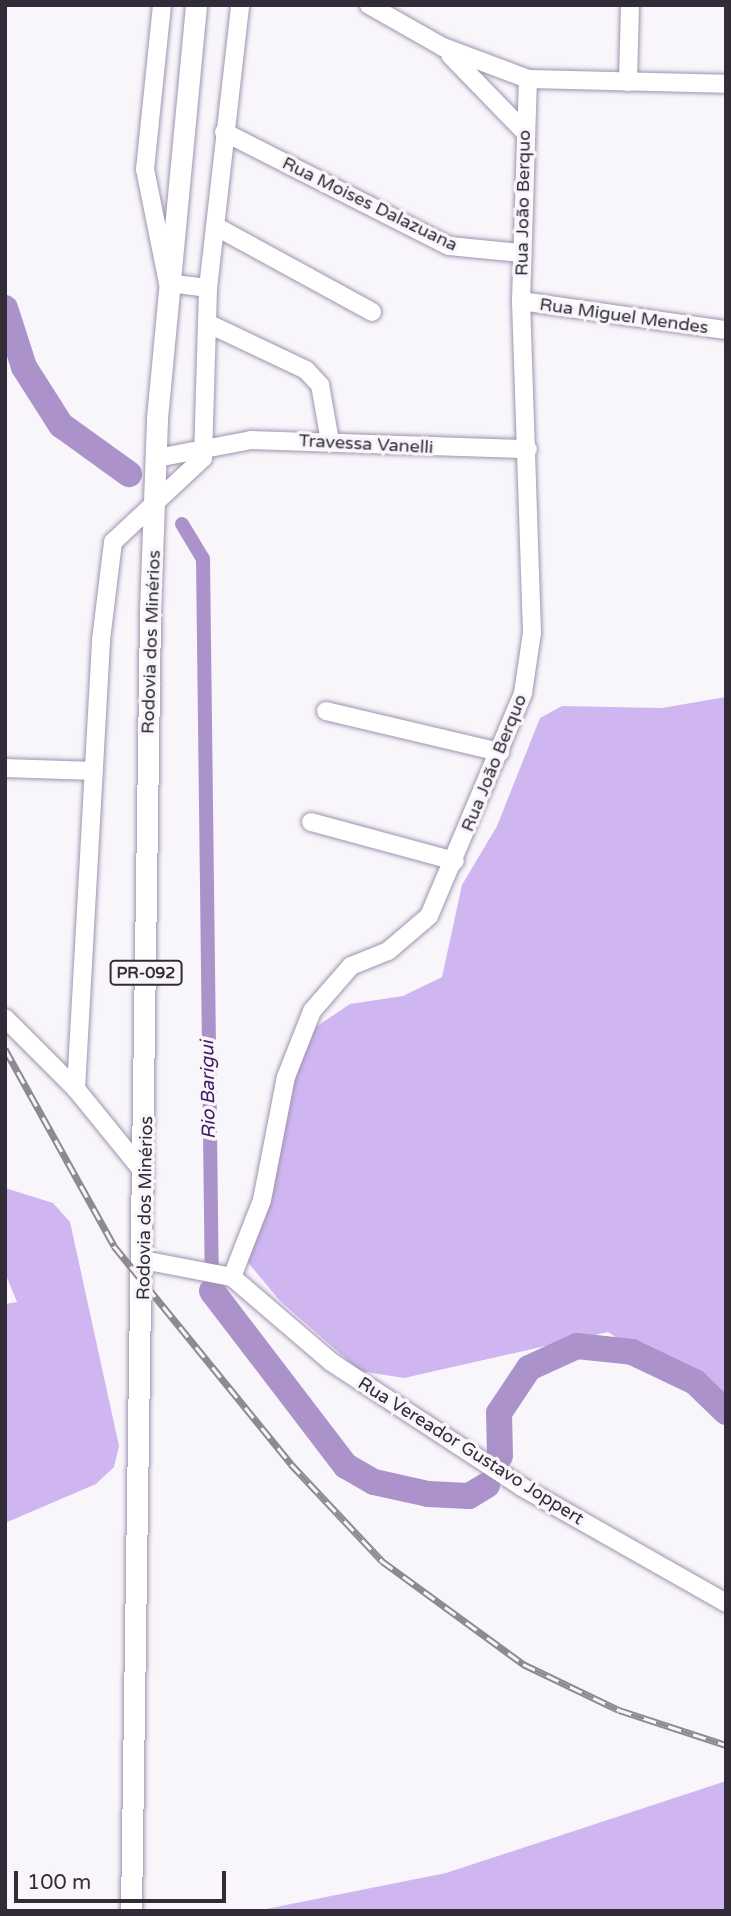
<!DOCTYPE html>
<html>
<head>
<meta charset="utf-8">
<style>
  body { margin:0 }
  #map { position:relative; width:731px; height:1916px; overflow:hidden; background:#f8f5fb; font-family:"Varela Round",sans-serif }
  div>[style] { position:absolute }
  .forest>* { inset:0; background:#d0b6f1 }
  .canal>* { height:14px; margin:-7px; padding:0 7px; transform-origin:7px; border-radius:7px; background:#ab92cb }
  .river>* { height:26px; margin:-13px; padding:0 13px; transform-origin:13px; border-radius:13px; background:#ab92cb }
  .roads { filter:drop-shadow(0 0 2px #9f93af) drop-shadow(0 0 2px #9f93af) }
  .minor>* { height:18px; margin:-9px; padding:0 9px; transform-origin:9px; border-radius:9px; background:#fff }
  .major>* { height:21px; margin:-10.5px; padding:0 10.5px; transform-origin:10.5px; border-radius:10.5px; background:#fff }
  .rail>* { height:7px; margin-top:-3.5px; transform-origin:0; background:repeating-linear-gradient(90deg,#f8f5fb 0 13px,#8e8a93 0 26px); box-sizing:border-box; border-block:2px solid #8e8a93 }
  span { translate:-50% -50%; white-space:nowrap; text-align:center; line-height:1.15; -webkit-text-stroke:7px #f8f5fb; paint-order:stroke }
  .shield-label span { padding:2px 5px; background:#f8f5fb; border:2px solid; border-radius:5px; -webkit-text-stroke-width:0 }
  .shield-label { font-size:16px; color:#312c38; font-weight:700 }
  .street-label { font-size:18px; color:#312c38 }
  .water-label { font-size:19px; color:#401c60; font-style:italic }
  .frame { position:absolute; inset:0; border:7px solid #312c38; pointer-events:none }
  .scale { position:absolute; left:14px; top:1871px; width:212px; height:32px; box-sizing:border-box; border:4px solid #312c38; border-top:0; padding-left:9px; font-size:21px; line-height:24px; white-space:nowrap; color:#312c38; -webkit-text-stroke:5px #f8f5fb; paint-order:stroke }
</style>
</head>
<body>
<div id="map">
  <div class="forest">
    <div style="clip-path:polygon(726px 697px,726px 1410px,608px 1332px,404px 1378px,360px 1371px,280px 1301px,246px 1260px,292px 1075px,313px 1029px,350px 1004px,403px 996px,442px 977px,462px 885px,497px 826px,540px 718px,562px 706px,662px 708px)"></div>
    <div style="clip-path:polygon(5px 1188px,53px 1203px,70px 1222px,119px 1446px,114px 1467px,96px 1484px,5px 1523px,5px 1304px,17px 1302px,5px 1273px)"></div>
    <div style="clip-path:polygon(726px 1781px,726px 1911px,256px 1911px,446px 1873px)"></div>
  </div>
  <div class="canal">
    <div style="left:182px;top:524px;width:41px;rotate:59deg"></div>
    <div style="left:203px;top:559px;width:732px;rotate:89.3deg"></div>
  </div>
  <div class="river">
    <div style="left:5px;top:308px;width:62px;rotate:72.1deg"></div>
    <div style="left:24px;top:367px;width:69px;rotate:57.5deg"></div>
    <div style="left:61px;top:425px;width:84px;rotate:35.8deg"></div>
    <div style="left:212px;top:1291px;width:220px;rotate:52.6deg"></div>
    <div style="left:346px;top:1466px;width:32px;rotate:30deg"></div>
    <div style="left:374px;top:1482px;width:55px;rotate:12.5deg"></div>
    <div style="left:428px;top:1494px;width:41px;rotate:2.8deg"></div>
    <div style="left:469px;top:1496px;width:21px;rotate:-31deg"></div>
    <div style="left:500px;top:1456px;width:43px;rotate:-91.3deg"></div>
    <div style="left:499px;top:1413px;width:54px;rotate:-56.3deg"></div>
    <div style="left:529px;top:1368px;width:53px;rotate:-24.6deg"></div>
    <div style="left:577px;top:1346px;width:55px;rotate:6.2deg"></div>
    <div style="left:632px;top:1352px;width:70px;rotate:25.5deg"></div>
    <div style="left:695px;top:1382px;width:43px;rotate:44.1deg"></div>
  </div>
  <div class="roads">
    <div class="minor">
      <div style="left:162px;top:5px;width:165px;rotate:95.9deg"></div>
      <div style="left:145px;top:169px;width:116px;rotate:78.6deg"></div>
      <div style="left:168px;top:283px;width:40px;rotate:7.1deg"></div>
      <div style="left:369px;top:5px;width:85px;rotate:29.6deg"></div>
      <div style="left:443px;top:47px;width:91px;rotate:20.6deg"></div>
      <div style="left:528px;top:79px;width:198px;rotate:1.4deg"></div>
      <div style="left:450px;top:55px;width:107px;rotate:45.8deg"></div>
      <div style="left:628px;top:82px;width:77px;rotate:-88.5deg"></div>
      <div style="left:224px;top:132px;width:252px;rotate:26.9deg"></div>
      <div style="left:449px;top:246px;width:72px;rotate:5.6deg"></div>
      <div style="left:215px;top:226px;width:179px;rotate:28.7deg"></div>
      <div style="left:521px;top:301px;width:207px;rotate:8.1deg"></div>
      <div style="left:207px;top:323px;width:110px;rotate:25.4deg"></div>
      <div style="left:306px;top:370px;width:21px;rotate:47deg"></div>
      <div style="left:320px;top:385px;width:57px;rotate:79.9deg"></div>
      <div style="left:157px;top:458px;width:96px;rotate:-10.8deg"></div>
      <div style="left:251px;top:440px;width:277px;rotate:1.9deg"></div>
      <div style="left:326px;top:711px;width:179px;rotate:13.3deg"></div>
      <div style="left:5px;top:768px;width:89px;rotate:1.9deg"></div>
      <div style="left:311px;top:822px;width:149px;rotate:15.2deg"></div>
      <div style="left:5px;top:1018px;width:100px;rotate:45deg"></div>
      <div style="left:76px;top:1089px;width:109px;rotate:50.9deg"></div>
      <div style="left:76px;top:1089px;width:450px;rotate:-86.8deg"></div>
      <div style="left:101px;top:640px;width:99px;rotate:-83deg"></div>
      <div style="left:113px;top:542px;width:123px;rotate:-43deg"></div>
      <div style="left:203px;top:458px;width:170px;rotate:-88.3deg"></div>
      <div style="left:208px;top:288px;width:285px;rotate:-83.5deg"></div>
      <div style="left:143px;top:1260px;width:91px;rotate:10.8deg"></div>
      <div style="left:232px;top:1277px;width:83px;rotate:-68.7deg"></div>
      <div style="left:262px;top:1200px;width:125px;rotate:-79deg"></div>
      <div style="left:286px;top:1077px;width:71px;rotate:-68.5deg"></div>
      <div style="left:312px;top:1011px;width:60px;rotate:-49.1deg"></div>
      <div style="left:351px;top:966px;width:40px;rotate:-22deg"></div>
      <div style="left:388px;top:951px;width:54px;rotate:-40.5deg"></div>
      <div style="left:429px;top:916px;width:242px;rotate:-67.1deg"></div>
      <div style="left:523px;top:693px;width:61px;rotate:-81.5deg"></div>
      <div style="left:532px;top:633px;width:332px;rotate:-91.9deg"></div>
      <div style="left:521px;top:301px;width:222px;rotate:-88.2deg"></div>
      <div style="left:232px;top:1277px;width:130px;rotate:40.6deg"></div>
      <div style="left:331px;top:1362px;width:228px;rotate:33.2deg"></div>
      <div style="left:522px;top:1487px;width:235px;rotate:29.6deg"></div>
    </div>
    <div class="major">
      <div style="left:131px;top:1911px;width:1300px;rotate:-89.16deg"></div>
      <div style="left:150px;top:611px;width:193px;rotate:-87.9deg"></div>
      <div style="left:157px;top:418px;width:415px;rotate:-84.6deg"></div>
    </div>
  </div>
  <div class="rail">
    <div style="left:5px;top:1049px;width:225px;rotate:61deg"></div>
    <div style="left:114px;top:1246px;width:281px;rotate:50.9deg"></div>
    <div style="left:291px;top:1464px;width:133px;rotate:46.8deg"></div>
    <div style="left:382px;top:1561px;width:175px;rotate:36.1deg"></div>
    <div style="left:523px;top:1664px;width:106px;rotate:25.6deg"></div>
    <div style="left:619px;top:1710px;width:113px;rotate:18.1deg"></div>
  </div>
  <div class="shield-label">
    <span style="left:146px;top:973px">PR-092</span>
  </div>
  <div class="street-label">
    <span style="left:523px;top:203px;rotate:-89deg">Rua João Berquo</span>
    <span style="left:370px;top:204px;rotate:26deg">Rua Moises Dalazuana</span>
    <span style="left:624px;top:316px;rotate:8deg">Rua Miguel Mendes</span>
    <span style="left:366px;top:444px;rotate:3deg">Travessa Vanelli</span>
    <span style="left:151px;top:642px;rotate:-88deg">Rodovia dos Minérios</span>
    <span style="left:494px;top:763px;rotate:-68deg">Rua João Berquo</span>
    <span style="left:145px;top:1208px;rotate:-89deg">Rodovia dos Minérios</span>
    <span style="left:471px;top:1451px;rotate:32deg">Rua Vereador Gustavo Joppert</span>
  </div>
  <div class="water-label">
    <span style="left:209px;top:1090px;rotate:-91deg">Rio Barigui</span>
  </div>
  <div class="frame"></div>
  <div class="scale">100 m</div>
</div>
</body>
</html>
